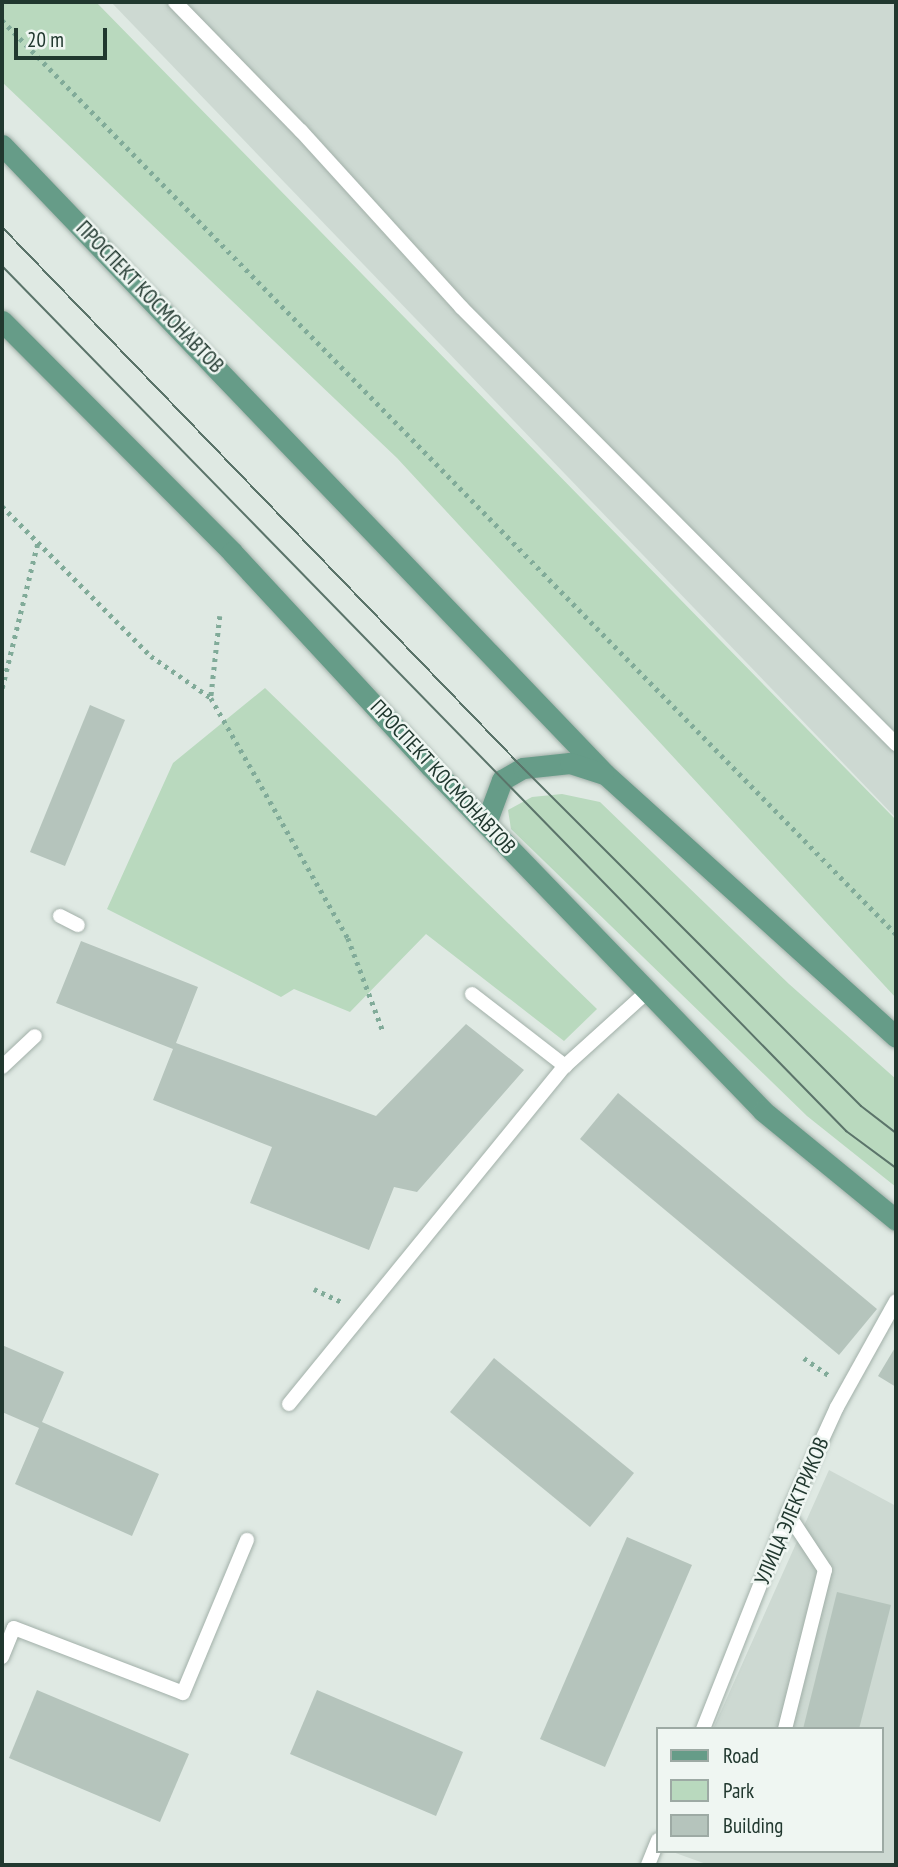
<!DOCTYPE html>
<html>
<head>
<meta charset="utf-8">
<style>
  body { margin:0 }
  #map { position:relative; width:898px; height:1867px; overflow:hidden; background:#dfe9e3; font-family:"PT Sans Narrow",sans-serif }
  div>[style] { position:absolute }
  .built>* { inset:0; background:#cdd9d2 }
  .green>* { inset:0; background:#b9d9be }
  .building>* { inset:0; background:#b5c4bc }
  .path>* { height:4.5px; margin-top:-2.25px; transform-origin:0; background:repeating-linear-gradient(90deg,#81ab99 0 3.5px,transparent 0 8.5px) }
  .roads { filter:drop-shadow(0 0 2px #a2b0a9) drop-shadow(0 0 2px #a2b0a9) }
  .lane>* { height:14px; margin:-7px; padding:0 7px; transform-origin:7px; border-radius:7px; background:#fff }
  .primary>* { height:21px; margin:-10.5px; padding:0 10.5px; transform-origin:10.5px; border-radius:10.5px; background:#669c88 }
  .tram>* { height:2px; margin:-1px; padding:0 1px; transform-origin:1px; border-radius:1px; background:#5b746a }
  span { translate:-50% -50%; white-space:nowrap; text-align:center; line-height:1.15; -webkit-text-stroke:5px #eff6f2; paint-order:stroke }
  .street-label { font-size:21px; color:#21382f }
  .frame { position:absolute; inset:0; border:4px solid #21382f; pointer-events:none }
  .legend { position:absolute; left:656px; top:1727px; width:228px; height:126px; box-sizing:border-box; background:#eff6f2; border:2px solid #9daaa4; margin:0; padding:9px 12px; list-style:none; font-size:21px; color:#21382f }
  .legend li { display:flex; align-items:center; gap:14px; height:35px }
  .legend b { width:35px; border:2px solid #9daaa4 }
  .scale { position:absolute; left:14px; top:28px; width:93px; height:32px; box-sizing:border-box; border:4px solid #21382f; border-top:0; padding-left:9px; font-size:21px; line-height:24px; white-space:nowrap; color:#21382f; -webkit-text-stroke:5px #eff6f2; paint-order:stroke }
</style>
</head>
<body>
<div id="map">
  <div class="built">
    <div style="clip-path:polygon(111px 2px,896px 2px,896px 818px)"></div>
    <div style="clip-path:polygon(829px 1470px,896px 1506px,896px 1865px,709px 1865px,670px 1851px,882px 1851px,882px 1729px,713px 1729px)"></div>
  </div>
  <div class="green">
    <div style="clip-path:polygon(2px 2px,96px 2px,896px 820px,896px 998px,397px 458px,2px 82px)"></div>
    <div style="clip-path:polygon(265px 688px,597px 1009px,564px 1041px,426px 934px,350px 1012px,294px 989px,281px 997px,107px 909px,173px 763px)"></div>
    <div style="clip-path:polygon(562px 794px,600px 802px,789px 984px,896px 1079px,896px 1187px,807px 1116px,511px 829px,508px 810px,532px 797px)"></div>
  </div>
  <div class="building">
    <div style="clip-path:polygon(90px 705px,125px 720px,65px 866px,30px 852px)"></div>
    <div style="clip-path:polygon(81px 941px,198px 987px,176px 1043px,376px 1116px,466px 1024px,524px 1070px,417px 1192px,394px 1187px,369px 1250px,250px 1203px,272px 1147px,153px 1100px,173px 1049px,56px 1003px)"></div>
    <div style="clip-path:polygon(618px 1093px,877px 1309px,839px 1355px,580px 1139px)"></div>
    <div style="clip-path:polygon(2px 1345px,64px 1372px,42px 1422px,159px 1474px,132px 1536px,15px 1484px,39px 1428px,2px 1412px)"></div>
    <div style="clip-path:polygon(896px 1346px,896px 1387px,878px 1376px)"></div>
    <div style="clip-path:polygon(494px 1358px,634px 1473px,590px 1527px,450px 1412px)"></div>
    <div style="clip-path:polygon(627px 1537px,692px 1565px,605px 1767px,540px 1739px)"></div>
    <div style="clip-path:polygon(837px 1592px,891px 1605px,859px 1729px,803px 1729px)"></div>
    <div style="clip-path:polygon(37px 1690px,189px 1754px,160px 1822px,9px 1758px)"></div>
    <div style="clip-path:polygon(317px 1690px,463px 1752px,436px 1816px,290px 1754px)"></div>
  </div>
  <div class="path">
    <div style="left:2px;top:20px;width:1279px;rotate:45.63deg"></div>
    <div style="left:2px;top:506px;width:211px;rotate:45.2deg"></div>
    <div style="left:151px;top:656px;width:73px;rotate:35deg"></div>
    <div style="left:220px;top:616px;width:82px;rotate:96.3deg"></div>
    <div style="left:211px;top:698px;width:276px;rotate:60.3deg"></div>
    <div style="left:348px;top:938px;width:99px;rotate:69.4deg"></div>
    <div style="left:2px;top:688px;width:151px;rotate:-76.2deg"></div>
    <div style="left:314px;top:1289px;width:33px;rotate:25deg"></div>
    <div style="left:804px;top:1358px;width:32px;rotate:35deg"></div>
  </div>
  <div class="roads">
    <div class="lane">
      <div style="left:175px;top:2px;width:180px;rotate:45.7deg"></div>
      <div style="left:301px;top:131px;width:238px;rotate:47.7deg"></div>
      <div style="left:461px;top:307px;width:617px;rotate:45.13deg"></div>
      <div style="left:60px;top:916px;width:20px;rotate:27deg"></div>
      <div style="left:472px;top:994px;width:118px;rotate:37.7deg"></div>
      <div style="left:2px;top:1067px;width:45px;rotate:-43.2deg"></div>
      <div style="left:289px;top:1404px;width:436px;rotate:-50.8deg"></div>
      <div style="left:565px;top:1066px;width:110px;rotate:-42.1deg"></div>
      <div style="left:2px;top:1657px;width:31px;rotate:-68deg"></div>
      <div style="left:14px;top:1628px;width:181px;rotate:21deg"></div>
      <div style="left:183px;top:1693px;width:166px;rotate:-67.3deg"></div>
      <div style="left:703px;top:1729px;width:231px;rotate:-68.4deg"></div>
      <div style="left:788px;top:1514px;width:118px;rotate:-65.4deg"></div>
      <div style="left:837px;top:1407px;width:121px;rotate:-60.9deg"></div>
      <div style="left:785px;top:1729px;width:164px;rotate:-75.9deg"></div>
      <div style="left:825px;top:1570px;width:67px;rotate:-123.5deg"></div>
      <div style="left:648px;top:1865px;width:27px;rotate:-68deg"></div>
    </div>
    <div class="primary">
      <div style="left:2px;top:145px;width:871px;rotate:46.21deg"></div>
      <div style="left:605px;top:774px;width:392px;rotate:42.1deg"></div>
      <div style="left:2px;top:321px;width:326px;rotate:45.1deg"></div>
      <div style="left:232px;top:552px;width:292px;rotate:47.2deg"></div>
      <div style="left:430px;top:766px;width:479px;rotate:46deg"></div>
      <div style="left:763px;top:1111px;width:172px;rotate:39.3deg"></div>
      <div style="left:486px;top:823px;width:46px;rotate:-69.6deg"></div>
      <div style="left:502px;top:780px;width:24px;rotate:-30deg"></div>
      <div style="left:523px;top:768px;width:47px;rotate:-6.1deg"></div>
      <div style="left:570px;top:763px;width:35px;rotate:18deg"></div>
    </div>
  </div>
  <div class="tram">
    <div style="left:2px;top:227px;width:751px;rotate:46.08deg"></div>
    <div style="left:523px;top:768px;width:478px;rotate:45deg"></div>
    <div style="left:861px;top:1106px;width:44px;rotate:37.6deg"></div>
    <div style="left:2px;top:266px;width:1209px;rotate:45.7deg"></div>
    <div style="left:846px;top:1131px;width:62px;rotate:36.5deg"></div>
  </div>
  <div class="street-label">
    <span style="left:150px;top:297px;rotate:46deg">ПРОСПЕКТ КОСМОНАВТОВ</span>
    <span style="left:443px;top:777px;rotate:47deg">ПРОСПЕКТ КОСМОНАВТОВ</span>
    <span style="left:792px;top:1511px;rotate:-67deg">УЛИЦА ЭЛЕКТРИКОВ</span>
  </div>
  <div class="frame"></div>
  <ul class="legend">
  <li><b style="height:9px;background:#669c88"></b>Road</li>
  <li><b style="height:19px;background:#b9d9be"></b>Park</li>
  <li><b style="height:19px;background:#b5c4bc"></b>Building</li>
  </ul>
  <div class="scale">20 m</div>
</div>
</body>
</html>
